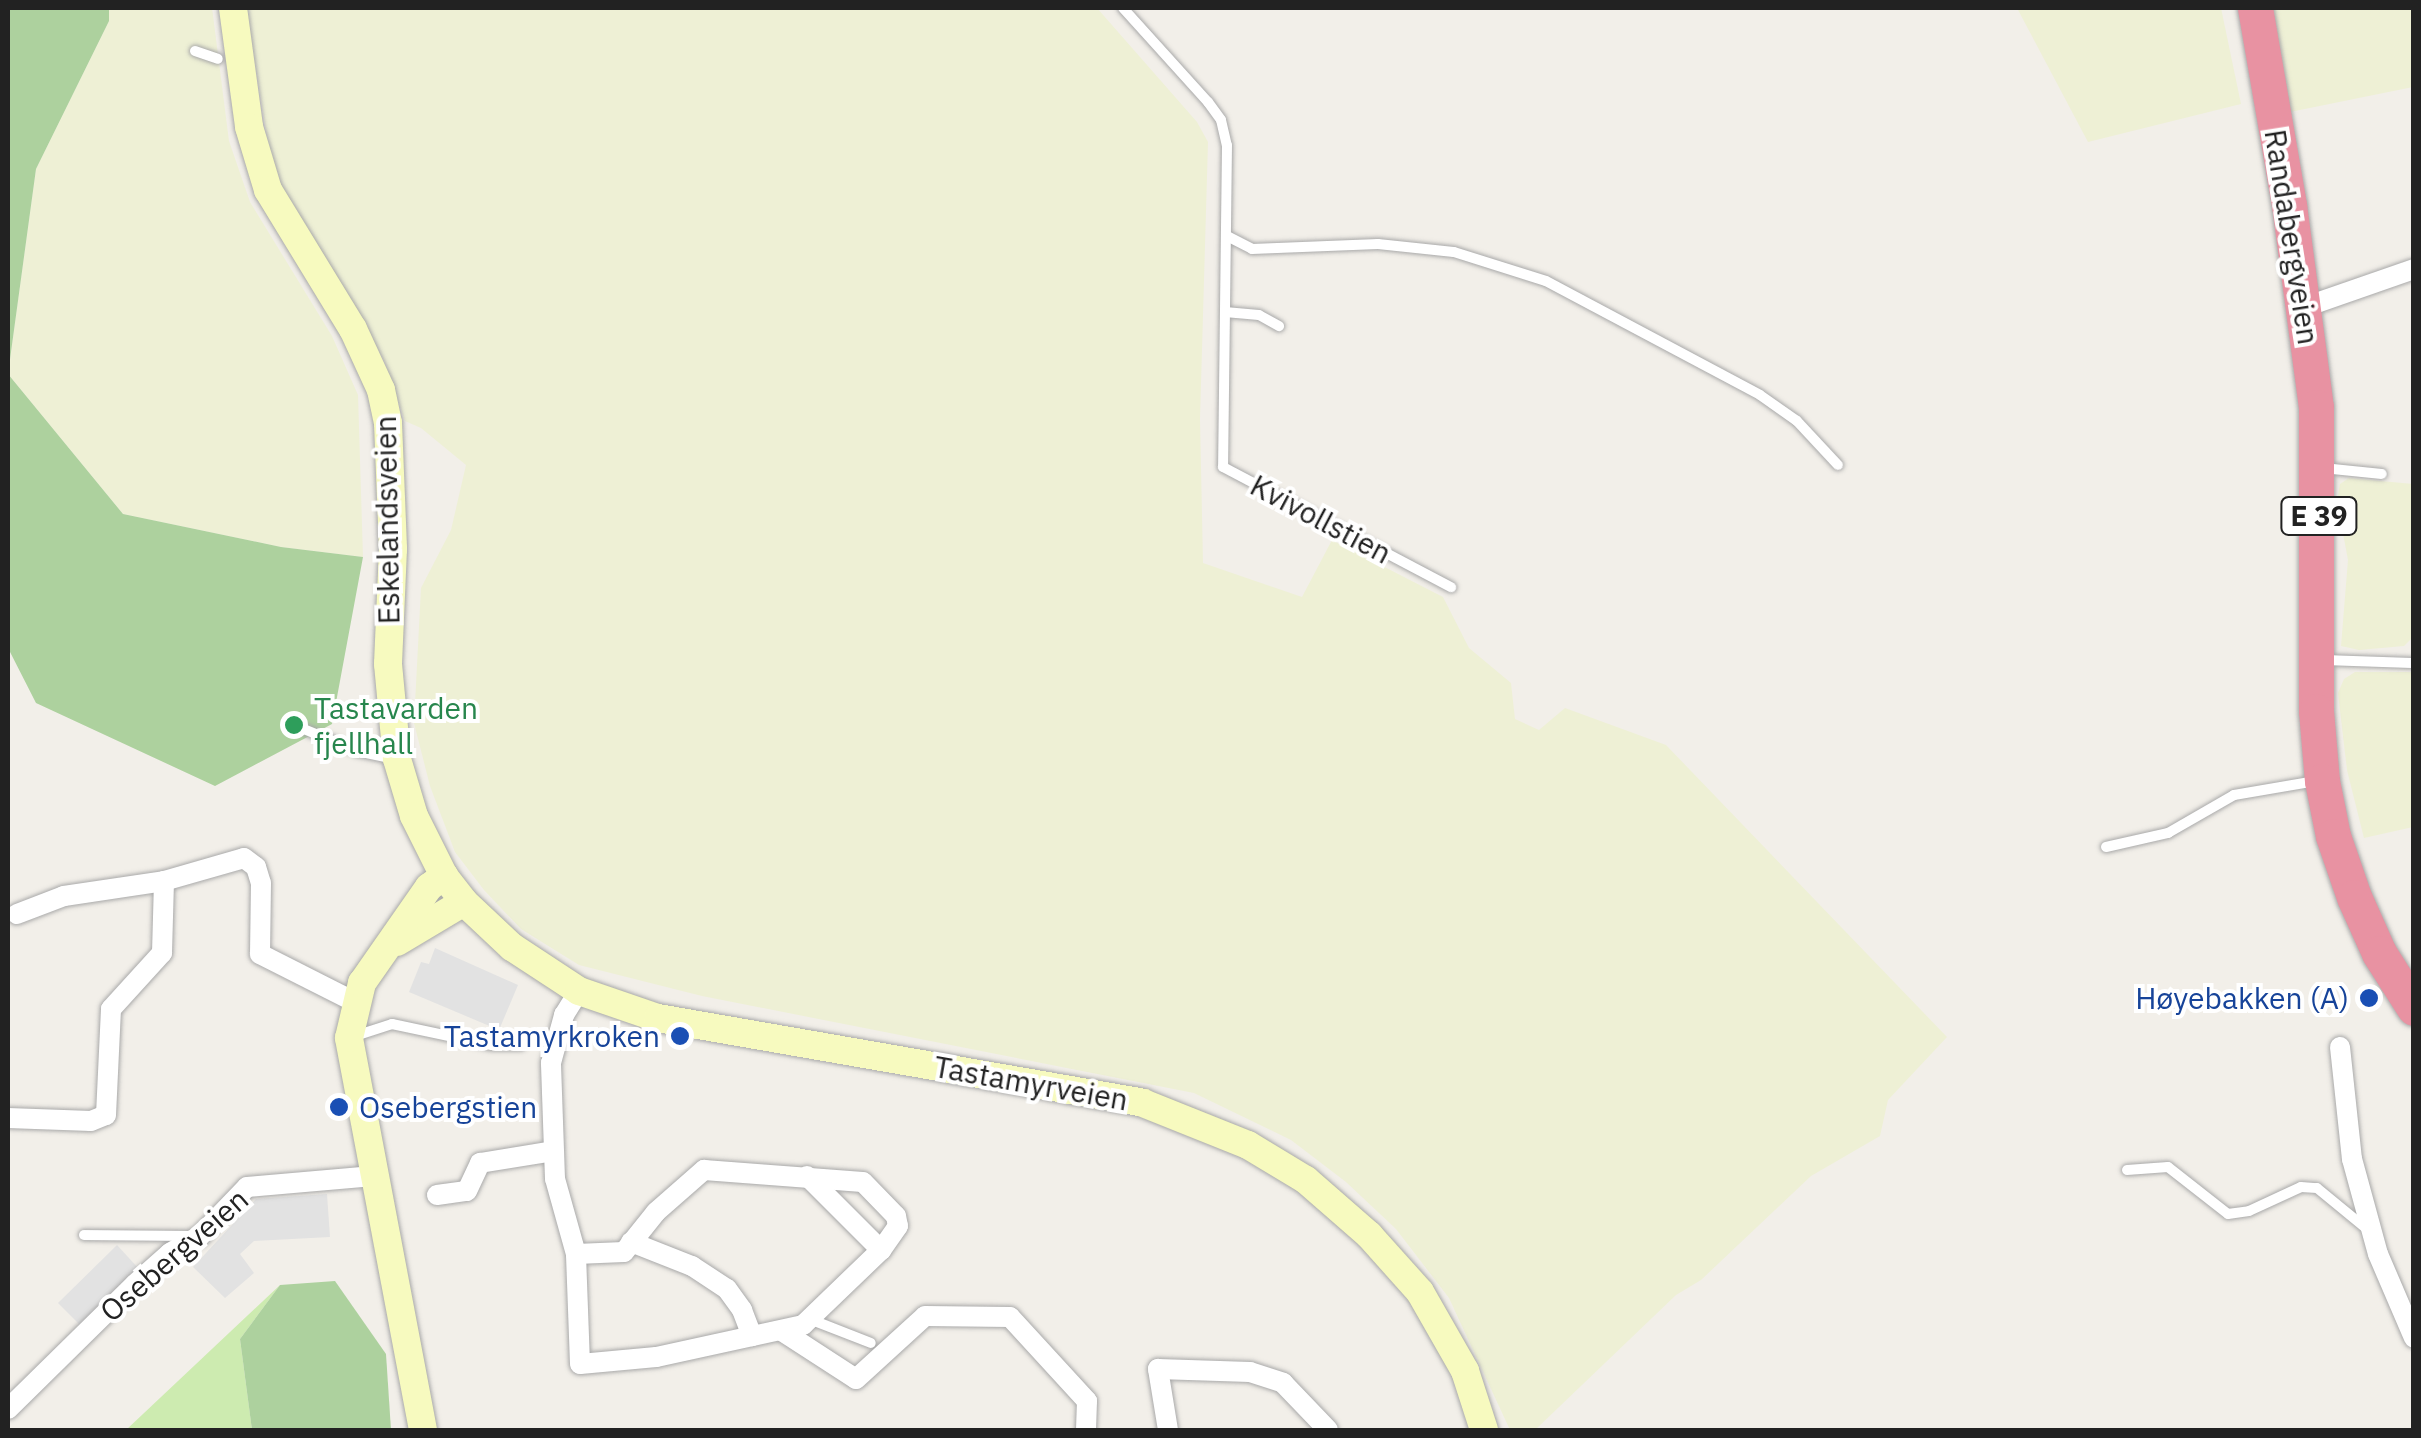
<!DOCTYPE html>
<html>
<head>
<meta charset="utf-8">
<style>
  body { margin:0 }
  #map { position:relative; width:2421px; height:1438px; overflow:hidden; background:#f2efe9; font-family:"IBM Plex Sans",sans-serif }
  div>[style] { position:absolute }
  .farmland>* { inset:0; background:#eef0d5 }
  .grass>* { inset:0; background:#cdebb0 }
  .forest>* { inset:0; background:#add19e }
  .parking>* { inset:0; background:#e2e2e2 }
  .roads { filter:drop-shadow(0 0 2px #a9a9a9) drop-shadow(0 0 2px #a9a9a9) }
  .lane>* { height:10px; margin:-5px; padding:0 5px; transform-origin:5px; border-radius:5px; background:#fff }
  .street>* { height:20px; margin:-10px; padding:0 10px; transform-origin:10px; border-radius:10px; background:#fff }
  .secondary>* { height:28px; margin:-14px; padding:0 14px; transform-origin:14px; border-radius:14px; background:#f7fabf }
  .highway>* { height:35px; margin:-17.5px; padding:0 17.5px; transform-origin:17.5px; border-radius:17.5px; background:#e892a2 }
  .dots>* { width:28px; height:28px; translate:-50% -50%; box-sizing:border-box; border:5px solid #fff; border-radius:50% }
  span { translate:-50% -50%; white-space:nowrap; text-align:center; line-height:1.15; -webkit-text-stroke:8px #fff; paint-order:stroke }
  .shield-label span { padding:2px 8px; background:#fff; border:2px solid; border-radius:8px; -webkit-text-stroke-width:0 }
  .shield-label { font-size:28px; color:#222; font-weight:700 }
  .street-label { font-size:30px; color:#222 }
  .leisure-label { font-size:30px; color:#27864d }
  .left { translate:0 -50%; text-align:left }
  .transit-label { font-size:30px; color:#164399 }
  .right { translate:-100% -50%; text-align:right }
  .frame { position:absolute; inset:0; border:10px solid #222; pointer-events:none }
</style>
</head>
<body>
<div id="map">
  <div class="farmland">
    <div style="clip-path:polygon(109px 8px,212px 8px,229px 141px,250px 202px,332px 336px,358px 395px,363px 557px,281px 547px,123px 514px,8px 374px,36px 169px,109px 21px)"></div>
    <div style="clip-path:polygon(246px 8px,1097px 8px,1197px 122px,1208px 142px,1200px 419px,1203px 563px,1302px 597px,1332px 540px,1443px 597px,1469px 648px,1511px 683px,1515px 719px,1539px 730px,1565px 708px,1666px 745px,1947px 1037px,1888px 1100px,1880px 1136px,1811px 1176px,1701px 1280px,1676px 1295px,1535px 1430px,1510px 1430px,1449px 1298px,1396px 1229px,1346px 1182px,1291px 1140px,1194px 1093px,702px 996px,579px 965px,521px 929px,484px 890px,455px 852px,430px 786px,414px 723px,421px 588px,451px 530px,466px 465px,421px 428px,405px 421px,384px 360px,273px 172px)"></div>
    <div style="clip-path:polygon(2017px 8px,2221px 8px,2241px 104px,2088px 142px)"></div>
    <div style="clip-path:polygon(2272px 8px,2413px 8px,2413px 87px,2290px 112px)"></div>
    <div style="clip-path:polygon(2349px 478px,2413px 484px,2413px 637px,2404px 646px,2359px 650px,2341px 646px,2348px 560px,2337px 501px,2340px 484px)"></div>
    <div style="clip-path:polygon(2355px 672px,2413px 672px,2413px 827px,2364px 838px,2347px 770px,2338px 693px,2344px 679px)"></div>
  </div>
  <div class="grass">
    <div style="clip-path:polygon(280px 1285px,240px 1339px,252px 1430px,126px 1430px)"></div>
  </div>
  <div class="forest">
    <div style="clip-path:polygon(8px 8px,109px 8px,109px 21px,36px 169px,8px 374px,123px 514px,281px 547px,363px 557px,332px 724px,215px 786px,36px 703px,8px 648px)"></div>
    <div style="clip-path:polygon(335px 1281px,386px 1354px,391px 1430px,252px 1430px,240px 1339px,280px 1285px)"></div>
  </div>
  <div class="parking">
    <div style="clip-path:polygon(435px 948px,518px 985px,499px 1030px,409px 992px,421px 962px,429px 964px)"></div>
    <div style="clip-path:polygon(327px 1194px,330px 1237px,254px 1241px,240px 1254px,254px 1273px,225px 1298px,193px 1267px,256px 1199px)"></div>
    <div style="clip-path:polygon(117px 1245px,139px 1269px,81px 1326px,58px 1303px)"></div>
  </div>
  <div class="roads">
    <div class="lane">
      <div style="left:1123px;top:8px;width:127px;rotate:47.9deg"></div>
      <div style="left:1208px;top:102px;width:22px;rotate:54deg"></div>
      <div style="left:1221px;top:120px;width:26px;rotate:77deg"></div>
      <div style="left:1227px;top:145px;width:322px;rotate:90.7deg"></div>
      <div style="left:1223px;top:467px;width:258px;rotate:27.8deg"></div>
      <div style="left:195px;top:51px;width:24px;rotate:19deg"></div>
      <div style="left:1227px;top:236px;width:28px;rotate:27deg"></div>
      <div style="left:1252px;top:249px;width:126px;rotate:-2.3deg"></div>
      <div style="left:1378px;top:244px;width:76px;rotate:6deg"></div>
      <div style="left:1454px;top:252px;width:96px;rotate:17.5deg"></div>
      <div style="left:1546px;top:281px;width:242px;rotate:28deg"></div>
      <div style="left:1760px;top:395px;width:45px;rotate:35.1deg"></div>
      <div style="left:1797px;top:421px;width:60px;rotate:47deg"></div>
      <div style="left:1225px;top:312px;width:34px;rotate:5deg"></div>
      <div style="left:1259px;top:315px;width:23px;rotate:29deg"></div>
      <div style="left:2323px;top:468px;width:59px;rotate:5.8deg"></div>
      <div style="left:2322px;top:660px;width:92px;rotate:1.9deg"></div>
      <div style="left:294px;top:725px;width:68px;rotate:22.4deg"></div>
      <div style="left:357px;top:751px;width:40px;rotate:12deg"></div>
      <div style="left:2106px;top:847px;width:64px;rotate:-12.7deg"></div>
      <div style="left:2168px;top:833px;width:76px;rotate:-29.9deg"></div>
      <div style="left:2234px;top:795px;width:83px;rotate:-9.7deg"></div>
      <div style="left:355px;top:1036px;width:39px;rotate:-18deg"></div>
      <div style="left:392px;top:1024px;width:102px;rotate:11.9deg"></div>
      <div style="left:492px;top:1045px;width:29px"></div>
      <div style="left:2127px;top:1170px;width:41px;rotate:-4.2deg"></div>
      <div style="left:2168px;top:1167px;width:76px;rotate:38.1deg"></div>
      <div style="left:2228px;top:1214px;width:21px;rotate:-8deg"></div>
      <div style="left:2249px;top:1211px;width:57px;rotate:-24.8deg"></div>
      <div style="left:2301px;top:1187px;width:16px;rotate:4deg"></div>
      <div style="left:2317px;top:1188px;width:65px;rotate:39.4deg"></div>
      <div style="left:84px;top:1235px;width:105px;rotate:0.5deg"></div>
      <div style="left:812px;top:1320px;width:63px;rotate:21.3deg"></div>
    </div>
    <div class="street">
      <div style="left:2305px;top:307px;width:115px;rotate:-19.2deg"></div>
      <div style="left:17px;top:914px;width:50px;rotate:-21deg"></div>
      <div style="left:64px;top:896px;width:101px;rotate:-8.5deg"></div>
      <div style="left:164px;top:881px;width:83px;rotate:-16deg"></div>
      <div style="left:244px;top:858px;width:15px;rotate:37deg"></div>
      <div style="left:256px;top:867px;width:17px;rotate:73deg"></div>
      <div style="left:261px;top:883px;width:71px;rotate:90.8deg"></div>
      <div style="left:260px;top:954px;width:106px;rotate:26.8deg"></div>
      <div style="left:2340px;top:1047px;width:113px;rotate:83.9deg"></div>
      <div style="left:2352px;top:1159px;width:98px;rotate:74.7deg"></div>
      <div style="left:2378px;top:1254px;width:91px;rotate:66.8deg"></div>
      <div style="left:8px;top:1118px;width:83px;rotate:2.1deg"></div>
      <div style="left:91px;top:1121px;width:16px;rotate:-22deg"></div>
      <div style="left:106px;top:1115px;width:106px;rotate:-87.3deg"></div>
      <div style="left:111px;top:1009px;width:76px;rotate:-47.7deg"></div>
      <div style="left:162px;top:953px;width:72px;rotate:-88.4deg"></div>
      <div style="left:807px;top:1176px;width:105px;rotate:45deg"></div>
      <div style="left:437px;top:1195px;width:30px;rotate:-8deg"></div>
      <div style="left:467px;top:1191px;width:31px;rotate:-65deg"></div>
      <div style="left:480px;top:1163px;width:74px;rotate:-9.3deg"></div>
      <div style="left:631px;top:1242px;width:66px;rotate:21.5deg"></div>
      <div style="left:692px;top:1266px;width:42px;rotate:33.3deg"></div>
      <div style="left:727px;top:1289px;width:26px;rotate:54deg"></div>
      <div style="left:742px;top:1310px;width:28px;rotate:69deg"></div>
      <div style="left:576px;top:1254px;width:48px;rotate:-2.4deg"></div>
      <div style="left:624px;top:1252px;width:51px;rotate:-51.3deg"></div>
      <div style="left:656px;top:1212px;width:64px;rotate:-41.2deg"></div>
      <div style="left:704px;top:1170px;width:159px;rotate:4.3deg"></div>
      <div style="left:863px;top:1182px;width:47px;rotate:45.9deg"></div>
      <div style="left:896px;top:1216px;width:10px;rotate:79deg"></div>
      <div style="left:898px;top:1226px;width:29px;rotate:125deg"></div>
      <div style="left:881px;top:1250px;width:108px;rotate:136.1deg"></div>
      <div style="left:803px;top:1325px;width:150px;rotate:167.7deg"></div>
      <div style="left:656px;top:1357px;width:76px;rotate:174.7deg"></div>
      <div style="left:580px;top:1364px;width:110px;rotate:-92.1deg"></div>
      <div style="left:576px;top:1254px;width:78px;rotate:-105.6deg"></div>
      <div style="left:555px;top:1179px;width:116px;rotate:-92deg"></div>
      <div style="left:551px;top:1063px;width:50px;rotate:-74.8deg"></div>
      <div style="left:564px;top:1015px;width:28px;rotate:-58deg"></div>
      <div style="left:782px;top:1331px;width:88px;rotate:33deg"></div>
      <div style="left:856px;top:1379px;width:93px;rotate:-42.4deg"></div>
      <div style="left:925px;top:1316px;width:85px;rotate:0.7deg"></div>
      <div style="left:1010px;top:1317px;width:114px;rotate:47.5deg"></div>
      <div style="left:1087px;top:1401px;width:29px;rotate:92deg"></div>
      <div style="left:8px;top:1409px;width:178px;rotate:-44.5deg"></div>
      <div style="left:135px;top:1284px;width:47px;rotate:-41.5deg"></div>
      <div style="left:170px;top:1253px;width:34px;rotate:-30deg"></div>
      <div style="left:200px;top:1236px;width:68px;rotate:-46.2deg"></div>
      <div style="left:247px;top:1187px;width:127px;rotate:-5deg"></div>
      <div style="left:1168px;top:1430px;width:62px;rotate:-99.3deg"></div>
      <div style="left:1158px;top:1369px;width:92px;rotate:1.9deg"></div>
      <div style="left:1250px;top:1372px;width:35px;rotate:18deg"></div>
      <div style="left:1283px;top:1383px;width:65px;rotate:46.2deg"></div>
    </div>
    <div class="secondary">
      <div style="left:233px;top:8px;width:120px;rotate:82.3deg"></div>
      <div style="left:249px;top:127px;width:66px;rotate:73.2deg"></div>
      <div style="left:268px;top:190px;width:163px;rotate:58.6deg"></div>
      <div style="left:353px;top:329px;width:67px;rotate:65.3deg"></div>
      <div style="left:381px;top:390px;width:34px;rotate:78deg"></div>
      <div style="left:388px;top:423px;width:126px;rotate:87.7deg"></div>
      <div style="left:393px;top:549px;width:115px;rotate:92.5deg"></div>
      <div style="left:388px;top:664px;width:95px;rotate:84.6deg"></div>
      <div style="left:397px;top:759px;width:59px;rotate:73.4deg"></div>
      <div style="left:414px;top:816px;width:67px;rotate:63.4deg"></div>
      <div style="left:444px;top:876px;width:33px;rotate:52deg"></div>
      <div style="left:464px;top:902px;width:66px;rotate:43.2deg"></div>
      <div style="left:512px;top:947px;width:80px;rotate:33.3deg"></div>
      <div style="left:579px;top:991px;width:83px;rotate:18.9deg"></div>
      <div style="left:658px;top:1018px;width:492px;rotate:9.9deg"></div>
      <div style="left:1143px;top:1103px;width:113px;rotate:21.8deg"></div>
      <div style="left:1248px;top:1145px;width:68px;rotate:31.1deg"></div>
      <div style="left:1306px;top:1180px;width:84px;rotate:41.1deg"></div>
      <div style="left:1369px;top:1235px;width:76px;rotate:48.2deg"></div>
      <div style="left:1420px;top:1292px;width:91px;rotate:60.3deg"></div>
      <div style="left:1465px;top:1371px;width:62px;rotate:72.1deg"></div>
      <div style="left:397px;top:942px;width:78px;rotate:-30.8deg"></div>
      <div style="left:423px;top:1430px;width:399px;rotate:-100.7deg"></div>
      <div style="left:349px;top:1038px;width:57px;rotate:-76.7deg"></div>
      <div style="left:362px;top:983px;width:117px;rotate:-55.1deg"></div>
      <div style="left:429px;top:887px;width:19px;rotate:-36deg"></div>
    </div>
    <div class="highway">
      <div style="left:2255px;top:8px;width:200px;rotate:80.2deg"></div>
      <div style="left:2289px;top:205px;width:204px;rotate:82.4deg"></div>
      <div style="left:2316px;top:407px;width:304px;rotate:90deg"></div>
      <div style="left:2316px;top:711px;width:70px;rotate:85.1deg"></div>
      <div style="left:2322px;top:781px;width:56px;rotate:78.7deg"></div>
      <div style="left:2333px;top:836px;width:65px;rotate:71deg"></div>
      <div style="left:2354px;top:897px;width:61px;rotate:65.9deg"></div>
      <div style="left:2379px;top:953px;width:65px;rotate:57.5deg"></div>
    </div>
  </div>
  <div class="dots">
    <div style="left:294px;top:725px;background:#2e9e5b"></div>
    <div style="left:2369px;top:998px;background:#1a4fb4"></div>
    <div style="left:680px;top:1036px;background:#1a4fb4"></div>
    <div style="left:339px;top:1107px;background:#1a4fb4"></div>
  </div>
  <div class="shield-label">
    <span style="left:2319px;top:516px">E 39</span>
  </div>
  <div class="street-label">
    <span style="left:2292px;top:237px;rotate:81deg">Randabergveien</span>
    <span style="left:1321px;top:519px;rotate:28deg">Kvivollstien</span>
    <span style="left:387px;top:520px;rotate:-91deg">Eskelandsveien</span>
    <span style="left:1031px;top:1083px;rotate:10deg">Tastamyrveien</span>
    <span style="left:174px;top:1255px;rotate:-41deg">Osebergveien</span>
  </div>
  <div class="leisure-label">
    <span class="left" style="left:314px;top:725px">Tastavarden<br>fjellhall</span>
  </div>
  <div class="transit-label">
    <span class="right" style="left:2349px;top:998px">Høyebakken (A)</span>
    <span class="right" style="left:660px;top:1036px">Tastamyrkroken</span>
    <span class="left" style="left:359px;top:1107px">Osebergstien</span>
  </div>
  <div class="frame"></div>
</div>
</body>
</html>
